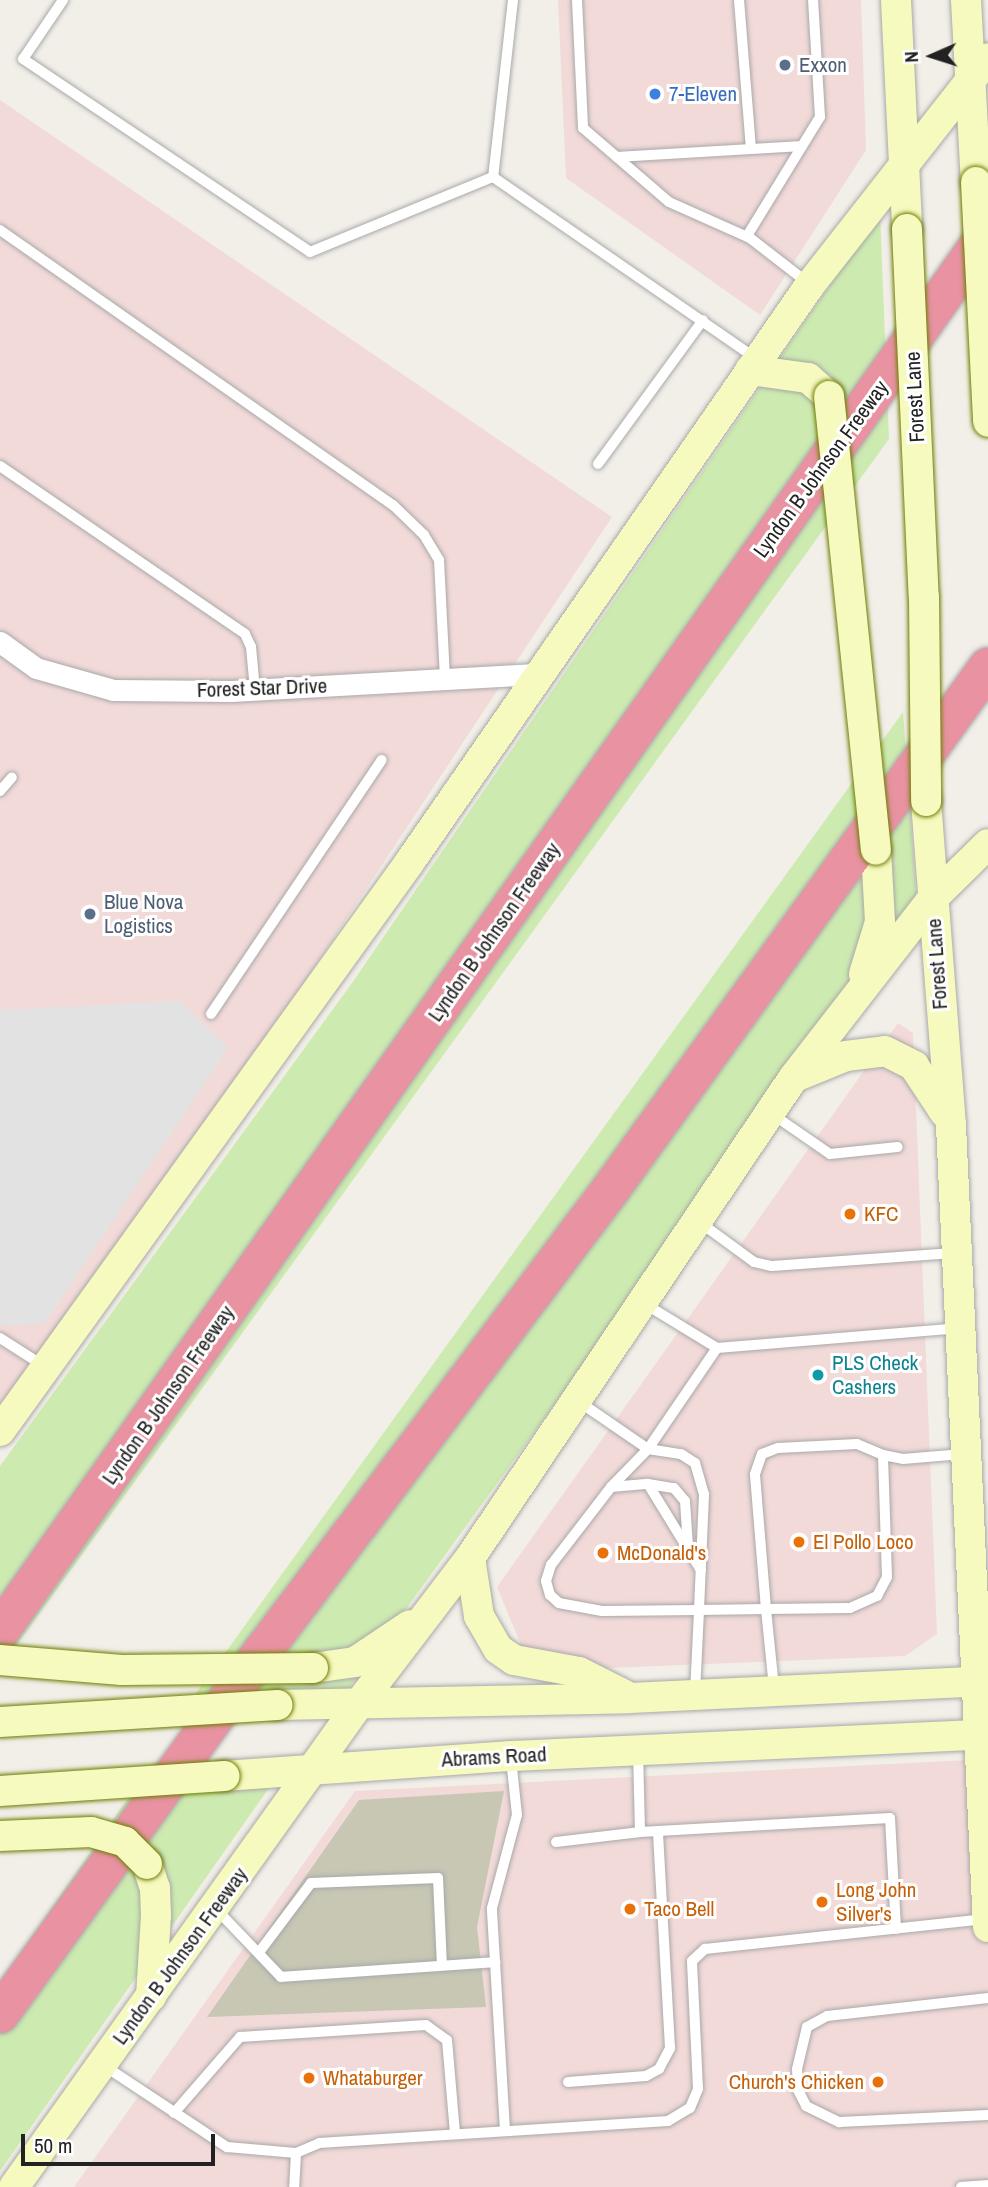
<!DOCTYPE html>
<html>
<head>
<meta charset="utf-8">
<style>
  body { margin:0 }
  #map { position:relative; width:988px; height:2187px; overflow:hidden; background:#f2efe9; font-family:"Archivo Narrow",sans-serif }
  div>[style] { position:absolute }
  .commercial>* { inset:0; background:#f2dad9 }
  .construction>* { inset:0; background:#c7c7b4 }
  .grass>* { inset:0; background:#cdebb0 }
  .parking>* { inset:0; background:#e2e2e2 }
  .roads { filter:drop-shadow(0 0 2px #a9a9a9) drop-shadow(0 0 2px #a9a9a9) }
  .service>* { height:10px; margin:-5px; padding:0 5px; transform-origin:5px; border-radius:5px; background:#fff }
  .minor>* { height:21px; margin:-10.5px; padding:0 10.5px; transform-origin:10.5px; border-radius:10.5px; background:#fff }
  .secondary>* { height:30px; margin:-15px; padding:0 15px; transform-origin:15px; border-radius:15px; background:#f7fabf }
  .motorway>* { height:38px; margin:-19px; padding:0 19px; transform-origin:19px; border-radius:19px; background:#e892a2 }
  .bridges { filter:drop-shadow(0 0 2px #707d05) drop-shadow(0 0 2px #707d05) }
  .secondary-bridge>* { height:30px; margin:-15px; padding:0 15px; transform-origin:15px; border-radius:15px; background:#f7fabf }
  .dots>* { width:19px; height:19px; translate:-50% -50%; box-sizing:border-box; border:4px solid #fff; border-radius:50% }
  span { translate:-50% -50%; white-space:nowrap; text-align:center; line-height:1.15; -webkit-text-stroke:6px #fff; paint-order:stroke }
  .service-label { font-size:21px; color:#4e5e75 }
  .left { translate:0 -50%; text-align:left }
  .shop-label { font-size:21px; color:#366cbe }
  .street-label { font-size:21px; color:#222 }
  .food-label { font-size:21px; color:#c56008 }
  .right { translate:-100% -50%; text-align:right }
  .culture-label { font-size:21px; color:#0d838f }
  .north { position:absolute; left:897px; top:21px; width:70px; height:70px; -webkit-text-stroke:5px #fff; paint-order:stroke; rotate:267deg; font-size:19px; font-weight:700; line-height:28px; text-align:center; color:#222 }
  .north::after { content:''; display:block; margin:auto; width:24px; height:32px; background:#222; clip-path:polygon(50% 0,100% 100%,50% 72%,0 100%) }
  .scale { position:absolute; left:21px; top:2134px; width:194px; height:32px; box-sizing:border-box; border:4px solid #222; border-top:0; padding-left:9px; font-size:21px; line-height:24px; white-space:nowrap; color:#222; -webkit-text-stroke:5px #fff; paint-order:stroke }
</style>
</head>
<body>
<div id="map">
  <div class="commercial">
    <div style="clip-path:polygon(558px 0,861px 0,866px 150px,760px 315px,566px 178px)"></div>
    <div style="clip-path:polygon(0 100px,612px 517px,74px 1331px,0 1431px)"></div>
    <div style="clip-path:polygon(898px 1023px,913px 1033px,937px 1634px,905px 1656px,532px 1671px,497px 1587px)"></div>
    <div style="clip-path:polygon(988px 1759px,988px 2187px,74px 2187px,355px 1791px)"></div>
  </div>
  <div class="construction">
    <div style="clip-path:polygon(504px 1791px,477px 1927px,486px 2007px,207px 2017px,359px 1800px)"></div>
  </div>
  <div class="grass">
    <div style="clip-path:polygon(880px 212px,889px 439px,0 1668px,0 1466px,352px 983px)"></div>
    <div style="clip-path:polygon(903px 712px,917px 905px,342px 1697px,189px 1703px)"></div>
    <div style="clip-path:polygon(269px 1788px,0 2171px,0 1982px,133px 1791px)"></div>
  </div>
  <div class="parking">
    <div style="clip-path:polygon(180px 1001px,228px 1048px,45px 1323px,0 1326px,0 1010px)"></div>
  </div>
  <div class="roads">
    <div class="service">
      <div style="left:63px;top:0;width:71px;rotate:124.1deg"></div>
      <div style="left:23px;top:59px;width:346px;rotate:33.9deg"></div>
      <div style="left:310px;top:252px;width:198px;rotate:-22.3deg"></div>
      <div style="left:513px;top:0;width:178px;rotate:96.4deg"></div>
      <div style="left:493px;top:177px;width:321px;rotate:34.6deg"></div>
      <div style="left:577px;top:0;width:128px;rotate:87.3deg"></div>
      <div style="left:583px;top:128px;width:113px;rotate:40.7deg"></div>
      <div style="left:669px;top:202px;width:89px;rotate:24deg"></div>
      <div style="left:750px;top:238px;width:73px;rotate:37.8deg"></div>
      <div style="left:739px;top:0;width:149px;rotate:85.4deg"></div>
      <div style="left:617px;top:157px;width:185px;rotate:-3.4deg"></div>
      <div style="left:0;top:230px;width:480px;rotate:35deg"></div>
      <div style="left:393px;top:505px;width:43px;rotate:44.1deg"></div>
      <div style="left:424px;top:535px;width:29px;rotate:59deg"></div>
      <div style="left:439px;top:560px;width:119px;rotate:87.1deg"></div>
      <div style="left:747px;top:236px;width:140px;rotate:-58.5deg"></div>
      <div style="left:820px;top:117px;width:117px;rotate:-93.4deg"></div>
      <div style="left:598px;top:464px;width:178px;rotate:-53.9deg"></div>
      <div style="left:0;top:466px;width:297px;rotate:34.4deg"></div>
      <div style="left:245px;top:634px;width:14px;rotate:65deg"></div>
      <div style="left:251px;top:647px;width:43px;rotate:84.7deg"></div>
      <div style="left:0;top:791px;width:18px;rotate:-49deg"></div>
      <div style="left:211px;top:1014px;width:306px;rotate:-56.1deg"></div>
      <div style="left:772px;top:1114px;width:70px;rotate:34.6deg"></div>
      <div style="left:830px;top:1154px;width:68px;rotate:-5.9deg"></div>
      <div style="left:698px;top:1221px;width:69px;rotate:36.2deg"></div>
      <div style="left:754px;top:1262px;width:18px;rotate:13deg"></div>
      <div style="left:772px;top:1266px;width:182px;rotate:-4.1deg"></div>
      <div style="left:645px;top:1304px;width:84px;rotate:31.4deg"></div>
      <div style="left:717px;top:1348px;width:242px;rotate:-4.7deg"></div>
      <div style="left:0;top:1338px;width:52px;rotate:32.5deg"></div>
      <div style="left:578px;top:1401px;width:85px;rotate:34.4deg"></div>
      <div style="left:648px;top:1449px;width:33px;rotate:9deg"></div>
      <div style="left:681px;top:1454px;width:17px;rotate:33deg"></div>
      <div style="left:695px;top:1463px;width:33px;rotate:74deg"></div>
      <div style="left:704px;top:1495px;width:115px;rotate:92.5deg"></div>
      <div style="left:699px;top:1610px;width:97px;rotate:179.4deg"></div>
      <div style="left:602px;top:1611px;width:44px;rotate:-169.5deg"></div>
      <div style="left:559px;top:1603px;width:12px;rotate:-138deg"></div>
      <div style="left:550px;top:1595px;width:15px;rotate:-106deg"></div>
      <div style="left:546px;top:1581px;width:17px;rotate:-73deg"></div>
      <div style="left:551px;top:1565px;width:98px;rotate:-52.4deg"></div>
      <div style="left:611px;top:1487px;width:37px;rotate:-5deg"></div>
      <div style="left:648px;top:1484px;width:101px;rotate:58.4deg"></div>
      <div style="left:648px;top:1484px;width:26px;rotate:9deg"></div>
      <div style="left:674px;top:1488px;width:17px;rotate:50deg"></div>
      <div style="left:685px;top:1501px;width:47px;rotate:86.3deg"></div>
      <div style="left:611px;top:1487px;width:53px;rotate:-45.8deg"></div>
      <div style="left:648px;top:1449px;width:122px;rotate:-55.7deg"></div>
      <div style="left:774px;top:1688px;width:79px;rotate:-95.8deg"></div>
      <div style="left:766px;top:1609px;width:84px;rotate:-0.7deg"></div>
      <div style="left:850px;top:1608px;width:30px;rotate:-24deg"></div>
      <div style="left:877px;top:1596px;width:21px;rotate:-62deg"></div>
      <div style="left:887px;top:1577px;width:122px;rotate:-91.9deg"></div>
      <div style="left:883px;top:1455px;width:20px;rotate:11deg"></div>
      <div style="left:903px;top:1459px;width:60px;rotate:-4.8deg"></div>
      <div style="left:695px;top:1693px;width:83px;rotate:-87.2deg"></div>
      <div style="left:699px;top:1610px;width:67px;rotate:-0.9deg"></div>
      <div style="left:766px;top:1609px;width:135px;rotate:-94.7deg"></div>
      <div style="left:755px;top:1474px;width:21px;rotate:-71deg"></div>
      <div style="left:762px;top:1454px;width:17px;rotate:-21deg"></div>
      <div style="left:778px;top:1448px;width:79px;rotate:-2.9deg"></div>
      <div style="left:857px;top:1444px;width:28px;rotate:23deg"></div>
      <div style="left:640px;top:1832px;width:250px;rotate:-3.2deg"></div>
      <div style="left:890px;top:1818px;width:111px;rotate:86.9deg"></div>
      <div style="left:556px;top:1842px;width:85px;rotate:-6.8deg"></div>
      <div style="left:640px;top:1832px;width:81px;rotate:-91.4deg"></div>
      <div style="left:216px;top:1909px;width:94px;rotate:46.3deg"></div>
      <div style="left:281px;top:1977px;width:215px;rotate:-4deg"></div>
      <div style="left:260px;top:1951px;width:85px;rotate:-53.1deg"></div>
      <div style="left:311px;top:1883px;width:127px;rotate:-2.3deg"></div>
      <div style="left:438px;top:1878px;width:87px;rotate:87.4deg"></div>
      <div style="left:988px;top:1998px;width:162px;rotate:173.6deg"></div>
      <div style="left:827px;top:2016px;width:23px;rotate:151deg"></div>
      <div style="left:807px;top:2027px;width:43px;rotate:103.4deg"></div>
      <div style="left:797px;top:2069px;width:21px;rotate:87deg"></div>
      <div style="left:798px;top:2090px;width:18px;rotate:63deg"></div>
      <div style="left:806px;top:2106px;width:37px;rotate:26deg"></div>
      <div style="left:839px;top:2122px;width:149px;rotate:-2.7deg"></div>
      <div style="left:103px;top:2065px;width:149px;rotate:33.5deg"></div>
      <div style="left:227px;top:2147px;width:69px;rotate:5deg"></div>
      <div style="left:296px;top:2153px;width:34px;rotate:93deg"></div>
      <div style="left:568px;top:2082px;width:78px;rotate:-4.4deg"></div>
      <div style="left:646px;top:2076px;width:15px;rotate:-28deg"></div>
      <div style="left:659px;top:2069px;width:24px;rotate:-62deg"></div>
      <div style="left:670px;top:2048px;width:217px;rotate:-93.2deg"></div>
      <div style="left:174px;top:2113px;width:101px;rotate:-49deg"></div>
      <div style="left:240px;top:2037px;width:186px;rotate:-3.7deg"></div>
      <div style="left:426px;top:2025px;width:26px;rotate:36deg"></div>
      <div style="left:447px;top:2040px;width:94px;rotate:85.1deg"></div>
      <div style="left:505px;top:2130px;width:222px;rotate:-93.4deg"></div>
      <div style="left:492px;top:1908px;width:96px;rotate:-75deg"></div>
      <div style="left:517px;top:1815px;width:56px;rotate:-96.1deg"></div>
      <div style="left:296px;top:2153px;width:25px;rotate:-23deg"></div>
      <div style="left:319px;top:2143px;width:350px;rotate:-3.6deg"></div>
      <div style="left:668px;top:2121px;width:26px;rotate:-31deg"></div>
      <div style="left:690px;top:2108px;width:21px;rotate:-67deg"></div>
      <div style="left:698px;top:2089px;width:128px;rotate:-92.7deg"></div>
      <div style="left:692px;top:1961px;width:18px;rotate:-43deg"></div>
      <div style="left:705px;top:1949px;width:284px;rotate:-6.1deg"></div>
      <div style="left:961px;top:2187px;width:27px;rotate:-4deg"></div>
    </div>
    <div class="minor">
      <div style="left:0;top:642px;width:44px;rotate:35.8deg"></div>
      <div style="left:36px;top:668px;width:80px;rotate:15.9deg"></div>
      <div style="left:113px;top:690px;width:118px;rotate:0.5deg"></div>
      <div style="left:231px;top:691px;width:305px;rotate:-3.2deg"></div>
    </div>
    <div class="secondary">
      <div style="left:896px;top:0;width:229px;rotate:87.2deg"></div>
      <div style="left:966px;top:0;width:182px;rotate:86.9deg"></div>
      <div style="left:750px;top:370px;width:59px;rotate:7.9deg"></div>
      <div style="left:808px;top:378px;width:28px;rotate:41deg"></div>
      <div style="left:926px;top:801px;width:325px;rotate:85.6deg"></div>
      <div style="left:951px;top:1125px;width:803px;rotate:87.36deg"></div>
      <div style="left:864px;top:974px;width:54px;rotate:-72.9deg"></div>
      <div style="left:880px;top:922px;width:72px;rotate:-93.2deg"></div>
      <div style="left:795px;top:1077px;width:55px;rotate:-22.4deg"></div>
      <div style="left:846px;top:1056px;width:39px;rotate:-7deg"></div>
      <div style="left:885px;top:1051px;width:33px;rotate:27deg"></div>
      <div style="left:914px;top:1066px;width:56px;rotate:56.6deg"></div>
      <div style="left:0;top:1431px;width:700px;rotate:-54.24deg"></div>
      <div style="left:409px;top:863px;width:703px;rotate:-55.25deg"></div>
      <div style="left:810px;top:285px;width:288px;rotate:-51.9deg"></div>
      <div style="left:470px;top:1558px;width:59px;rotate:81.2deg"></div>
      <div style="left:479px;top:1616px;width:38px;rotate:60deg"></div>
      <div style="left:498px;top:1649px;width:19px;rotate:35deg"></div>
      <div style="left:514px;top:1660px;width:66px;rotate:10.5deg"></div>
      <div style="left:579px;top:1672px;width:51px;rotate:26.6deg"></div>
      <div style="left:313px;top:1668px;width:42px;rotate:-8.1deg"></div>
      <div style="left:355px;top:1662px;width:66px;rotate:-33.9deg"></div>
      <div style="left:277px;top:1705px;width:353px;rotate:-1.1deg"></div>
      <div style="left:630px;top:1698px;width:358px;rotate:-2.7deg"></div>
      <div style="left:224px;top:1776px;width:288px;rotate:-4deg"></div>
      <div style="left:511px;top:1756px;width:478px;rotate:-2.6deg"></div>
      <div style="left:147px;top:1864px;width:25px;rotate:72deg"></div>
      <div style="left:155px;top:1888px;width:27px;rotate:88deg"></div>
      <div style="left:156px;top:1915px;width:82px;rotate:93.5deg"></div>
      <div style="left:14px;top:2187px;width:597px;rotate:-54.47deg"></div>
      <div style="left:361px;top:1701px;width:180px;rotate:-52.7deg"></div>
      <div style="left:470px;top:1558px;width:580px;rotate:-56.04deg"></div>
      <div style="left:794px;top:1077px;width:225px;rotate:-52.2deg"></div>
      <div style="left:932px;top:899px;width:78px;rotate:-44.5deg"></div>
    </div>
    <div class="motorway">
      <div style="left:0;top:1631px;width:1713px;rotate:-54.77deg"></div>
      <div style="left:0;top:2014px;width:448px;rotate:-54.1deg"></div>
      <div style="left:263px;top:1651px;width:578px;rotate:-53.01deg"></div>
      <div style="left:611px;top:1189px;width:644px;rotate:-54.16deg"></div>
    </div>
  </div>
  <div class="bridges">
    <div class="secondary-bridge">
      <div style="left:976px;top:182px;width:240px;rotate:87.1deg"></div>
      <div style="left:907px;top:229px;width:368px;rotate:87.4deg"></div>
      <div style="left:924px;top:597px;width:204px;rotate:89.4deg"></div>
      <div style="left:829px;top:396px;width:456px;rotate:84.1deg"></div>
      <div style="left:0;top:1660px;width:122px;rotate:4.7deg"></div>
      <div style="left:122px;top:1670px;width:191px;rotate:-0.6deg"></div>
      <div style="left:0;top:1722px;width:278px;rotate:-3.5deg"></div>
      <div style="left:0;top:1791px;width:225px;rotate:-3.8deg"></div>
      <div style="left:0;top:1836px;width:91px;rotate:-2.5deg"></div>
      <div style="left:91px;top:1832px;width:35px;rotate:16deg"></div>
      <div style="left:125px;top:1842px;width:31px;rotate:45deg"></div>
    </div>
  </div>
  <div class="dots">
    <div style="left:785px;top:65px;background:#5c6f8a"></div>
    <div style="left:655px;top:94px;background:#3f7fe0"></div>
    <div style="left:90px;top:914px;background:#5c6f8a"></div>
    <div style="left:850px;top:1214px;background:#e8710a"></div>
    <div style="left:818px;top:1375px;background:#0f9aa8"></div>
    <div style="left:799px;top:1542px;background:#e8710a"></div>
    <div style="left:603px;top:1553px;background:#e8710a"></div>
    <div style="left:822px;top:1902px;background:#e8710a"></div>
    <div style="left:630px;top:1909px;background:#e8710a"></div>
    <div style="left:309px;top:2078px;background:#e8710a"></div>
    <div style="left:878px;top:2082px;background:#e8710a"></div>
  </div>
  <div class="service-label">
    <span class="left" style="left:799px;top:65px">Exxon</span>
    <span class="left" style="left:104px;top:914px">Blue Nova<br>Logistics</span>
  </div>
  <div class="shop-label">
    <span class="left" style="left:669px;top:94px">7-Eleven</span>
  </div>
  <div class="street-label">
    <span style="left:915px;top:397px;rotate:-93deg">Forest Lane</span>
    <span style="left:821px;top:469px;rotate:-54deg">Lyndon B Johnson Freeway</span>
    <span style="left:262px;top:688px;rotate:-2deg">Forest Star Drive</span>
    <span style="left:494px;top:932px;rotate:-55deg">Lyndon B Johnson Freeway</span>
    <span style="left:937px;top:964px;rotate:-94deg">Forest Lane</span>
    <span style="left:168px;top:1395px;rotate:-55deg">Lyndon B Johnson Freeway</span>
    <span style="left:494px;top:1757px;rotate:-3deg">Abrams Road</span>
    <span style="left:180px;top:1956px;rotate:-54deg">Lyndon B Johnson Freeway</span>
  </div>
  <div class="food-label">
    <span class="left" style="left:864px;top:1214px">KFC</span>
    <span class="left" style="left:813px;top:1542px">El Pollo Loco</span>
    <span class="left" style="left:617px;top:1553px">McDonald's</span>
    <span class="left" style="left:836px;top:1902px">Long John<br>Silver's</span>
    <span class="left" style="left:644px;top:1909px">Taco Bell</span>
    <span class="left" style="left:323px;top:2078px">Whataburger</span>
    <span class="right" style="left:864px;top:2082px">Church's Chicken</span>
  </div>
  <div class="culture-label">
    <span class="left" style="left:832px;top:1375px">PLS Check<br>Cashers</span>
  </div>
  <div class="north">N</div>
  <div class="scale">50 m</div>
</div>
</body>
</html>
